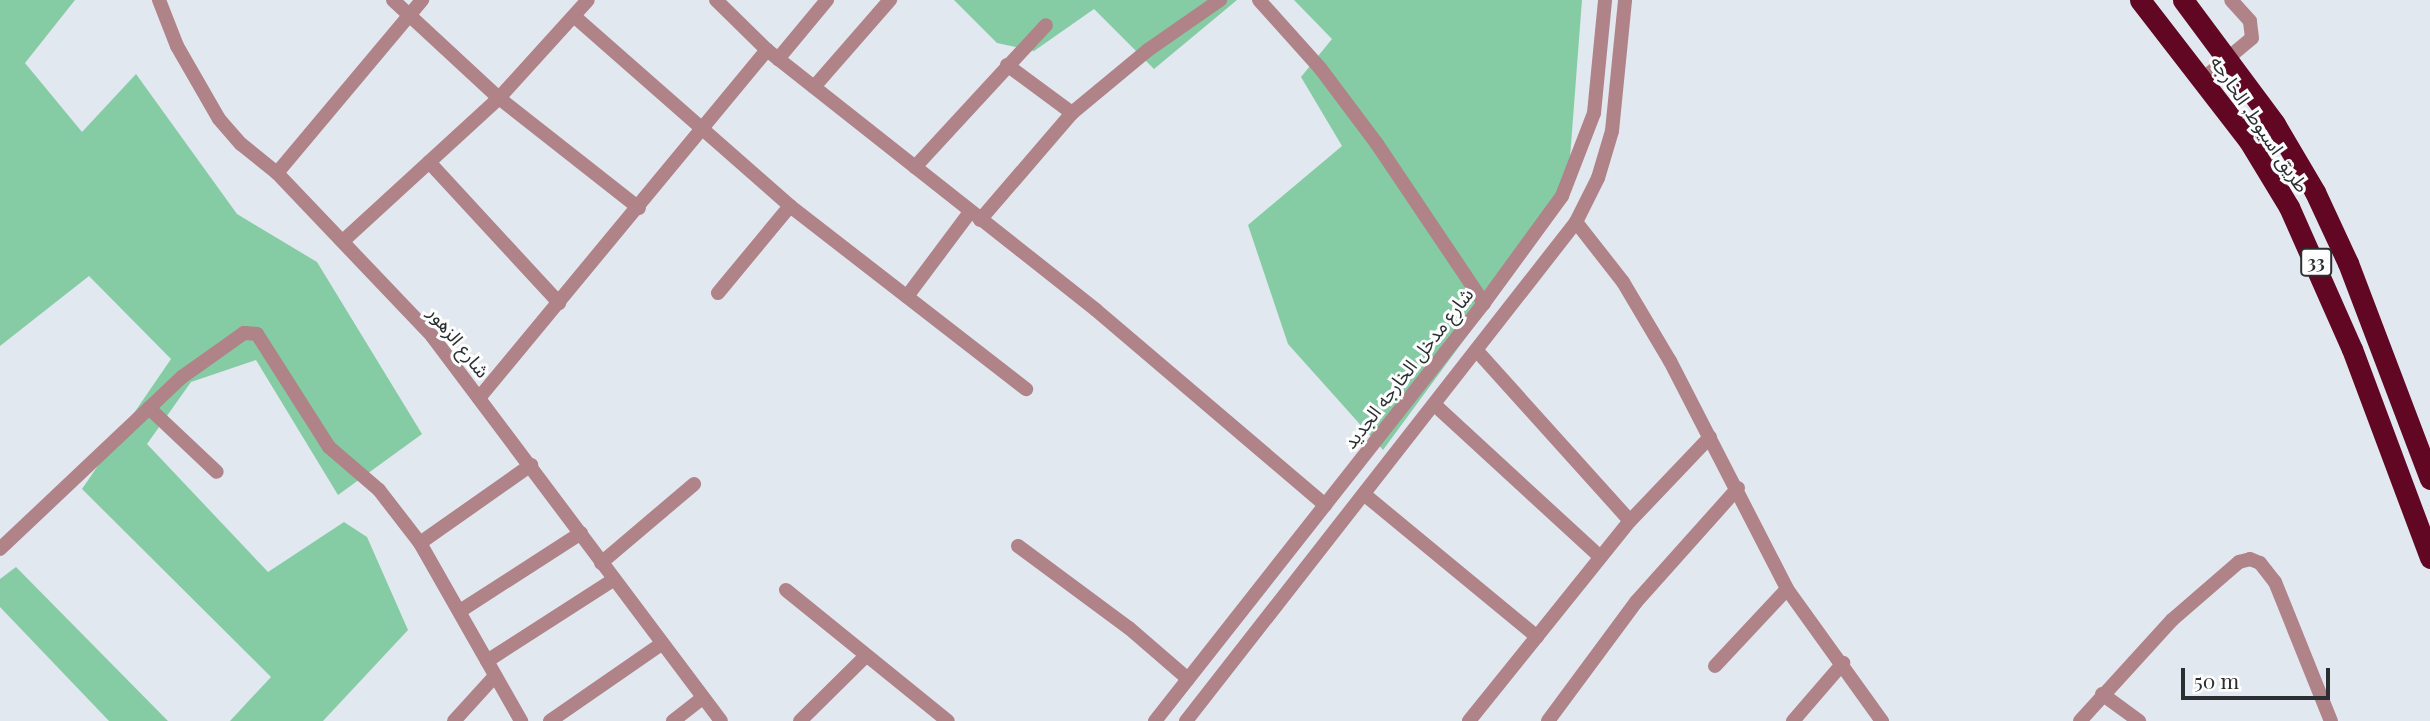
<!DOCTYPE html>
<html>
<head>
<meta charset="utf-8">
<style>
  body { margin:0 }
  #map { position:relative; width:2430px; height:721px; overflow:hidden; background:#e2e8f0; font-family:"Playfair Display","Noto Sans Arabic",serif }
  div>[style] { position:absolute }
  .green>* { inset:0; background:#85cca5 }
  .street>* { height:14px; margin:-7px; padding:0 7px; transform-origin:7px; border-radius:7px; background:#af8388 }
  .highway>* { height:21px; margin:-10.5px; padding:0 10.5px; transform-origin:10.5px; border-radius:10.5px; background:#610623 }
  span { translate:-50% -50%; white-space:nowrap; text-align:center; line-height:1.15; -webkit-text-stroke:6px #fff; paint-order:stroke }
  .shield-label span { padding:2px 5px; background:#fff; border:2px solid; border-radius:5px; -webkit-text-stroke-width:0 }
  .shield-label { font-size:18px; color:#2c2f31; font-weight:700 }
  .street-label { font-size:19px; color:#2c2f31 }
  .scale { position:absolute; left:2181px; top:668px; width:149px; height:32px; box-sizing:border-box; border:4px solid #2c2f31; border-top:0; padding-left:9px; font-size:21px; line-height:24px; white-space:nowrap; color:#2c2f31; -webkit-text-stroke:5px #fff; paint-order:stroke }
</style>
</head>
<body>
<div id="map">
  <div class="green">
    <div style="clip-path:polygon(0 0,75px 0,25px 63px,82px 132px,136px 74px,237px 214px,317px 262px,422px 434px,338px 495px,256px 360px,191px 382px,147px 444px,268px 572px,344px 522px,367px 537px,408px 630px,323px 721px,230px 721px,271px 677px,82px 489px,171px 359px,89px 276px,0 346px)"></div>
    <div style="clip-path:polygon(954px 0,1237px 0,1154px 69px,1094px 9px,1034px 51px,997px 43px)"></div>
    <div style="clip-path:polygon(1294px 0,1582px 0,1570px 158px,1550px 223px,1383px 450px,1288px 344px,1248px 225px,1342px 146px,1301px 77px,1332px 39px)"></div>
    <div style="clip-path:polygon(16px 567px,168px 721px,109px 721px,0 607px,0 579px)"></div>
  </div>
  <div class="street">
    <div style="left:159px;top:0;width:49px;rotate:68.6deg"></div>
    <div style="left:177px;top:46px;width:84px;rotate:60.1deg"></div>
    <div style="left:219px;top:119px;width:33px;rotate:49deg"></div>
    <div style="left:241px;top:144px;width:46px;rotate:38.9deg"></div>
    <div style="left:277px;top:173px;width:225px;rotate:46.4deg"></div>
    <div style="left:432px;top:336px;width:481px;rotate:53.1deg"></div>
    <div style="left:393px;top:0;width:144px;rotate:42.8deg"></div>
    <div style="left:499px;top:98px;width:178px;rotate:38.2deg"></div>
    <div style="left:716px;top:0;width:71px;rotate:44.4deg"></div>
    <div style="left:767px;top:50px;width:419px;rotate:38.3deg"></div>
    <div style="left:1096px;top:310px;width:301px;rotate:40.4deg"></div>
    <div style="left:1259px;top:0;width:91px;rotate:48.1deg"></div>
    <div style="left:1320px;top:68px;width:95px;rotate:53.1deg"></div>
    <div style="left:1377px;top:144px;width:192px;rotate:56.1deg"></div>
    <div style="left:575px;top:17px;width:286px;rotate:41.3deg"></div>
    <div style="left:790px;top:206px;width:299px;rotate:37.8deg"></div>
    <div style="left:778px;top:59px;width:77px;rotate:-50.3deg"></div>
    <div style="left:1007px;top:65px;width:81px;rotate:36.4deg"></div>
    <div style="left:2204px;top:78px;width:62px;rotate:-39.8deg"></div>
    <div style="left:2252px;top:38px;width:17px;rotate:-97deg"></div>
    <div style="left:2250px;top:21px;width:28px;rotate:-132deg"></div>
    <div style="left:814px;top:87px;width:116px;rotate:-48.9deg"></div>
    <div style="left:429px;top:162px;width:192px;rotate:47.3deg"></div>
    <div style="left:915px;top:167px;width:193px;rotate:-47.3deg"></div>
    <div style="left:277px;top:173px;width:226px;rotate:-50deg"></div>
    <div style="left:980px;top:220px;width:141px;rotate:-49.3deg"></div>
    <div style="left:1072px;top:113px;width:99px;rotate:-39.7deg"></div>
    <div style="left:1148px;top:50px;width:88px;rotate:-34.8deg"></div>
    <div style="left:1576px;top:222px;width:76px;rotate:51.9deg"></div>
    <div style="left:1623px;top:282px;width:92px;rotate:59.3deg"></div>
    <div style="left:1670px;top:361px;width:256px;rotate:62.8deg"></div>
    <div style="left:1787px;top:589px;width:163px;rotate:54.3deg"></div>
    <div style="left:343px;top:241px;width:212px;rotate:-42.5deg"></div>
    <div style="left:499px;top:98px;width:132px;rotate:-47.8deg"></div>
    <div style="left:718px;top:293px;width:113px;rotate:-50.4deg"></div>
    <div style="left:908px;top:295px;width:104px;rotate:-53.2deg"></div>
    <div style="left:1478px;top:352px;width:227px;rotate:48deg"></div>
    <div style="left:479px;top:398px;width:452px;rotate:-50.4deg"></div>
    <div style="left:1436px;top:406px;width:223px;rotate:42.6deg"></div>
    <div style="left:149px;top:408px;width:93px;rotate:43.3deg"></div>
    <div style="left:1365px;top:495px;width:223px;rotate:39.5deg"></div>
    <div style="left:420px;top:543px;width:136px;rotate:-35.1deg"></div>
    <div style="left:1018px;top:546px;width:138px;rotate:36.5deg"></div>
    <div style="left:1129px;top:628px;width:78px;rotate:40.8deg"></div>
    <div style="left:0;top:549px;width:250px;rotate:-43.4deg"></div>
    <div style="left:182px;top:377px;width:76px;rotate:-35.4deg"></div>
    <div style="left:244px;top:333px;width:13px;rotate:4deg"></div>
    <div style="left:257px;top:334px;width:134px;rotate:57.5deg"></div>
    <div style="left:329px;top:447px;width:66px;rotate:40.7deg"></div>
    <div style="left:379px;top:490px;width:67px;rotate:52.3deg"></div>
    <div style="left:420px;top:543px;width:205px;rotate:60.4deg"></div>
    <div style="left:601px;top:563px;width:122px;rotate:-40.3deg"></div>
    <div style="left:786px;top:590px;width:208px;rotate:39deg"></div>
    <div style="left:460px;top:611px;width:144px;rotate:-32.8deg"></div>
    <div style="left:487px;top:661px;width:150px;rotate:-32.7deg"></div>
    <div style="left:1715px;top:666px;width:105px;rotate:-46.9deg"></div>
    <div style="left:2102px;top:694px;width:46px;rotate:36.1deg"></div>
    <div style="left:454px;top:721px;width:61px;rotate:-47.7deg"></div>
    <div style="left:550px;top:721px;width:135px;rotate:-34.7deg"></div>
    <div style="left:673px;top:721px;width:37px;rotate:-38deg"></div>
    <div style="left:800px;top:721px;width:91px;rotate:-44.6deg"></div>
    <div style="left:1155px;top:721px;width:532px;rotate:-51.79deg"></div>
    <div style="left:1484px;top:303px;width:132px;rotate:-53.9deg"></div>
    <div style="left:1562px;top:196px;width:89px;rotate:-68.9deg"></div>
    <div style="left:1594px;top:113px;width:114px;rotate:-84.4deg"></div>
    <div style="left:1186px;top:721px;width:633px;rotate:-51.99deg"></div>
    <div style="left:1576px;top:222px;width:49px;rotate:-63.4deg"></div>
    <div style="left:1598px;top:178px;width:49px;rotate:-73.4deg"></div>
    <div style="left:1612px;top:131px;width:132px;rotate:-84.3deg"></div>
    <div style="left:1469px;top:721px;width:257px;rotate:-51.2deg"></div>
    <div style="left:1630px;top:521px;width:116px;rotate:-46.4deg"></div>
    <div style="left:1548px;top:721px;width:148px;rotate:-53.5deg"></div>
    <div style="left:1636px;top:602px;width:153px;rotate:-48.2deg"></div>
    <div style="left:1793px;top:721px;width:77px;rotate:-49.2deg"></div>
    <div style="left:2080px;top:721px;width:137px;rotate:-47.7deg"></div>
    <div style="left:2172px;top:620px;width:89px;rotate:-40.9deg"></div>
    <div style="left:2239px;top:562px;width:11px;rotate:-15deg"></div>
    <div style="left:2250px;top:559px;width:11px;rotate:22deg"></div>
    <div style="left:2260px;top:563px;width:24px;rotate:52deg"></div>
    <div style="left:2275px;top:582px;width:150px;rotate:68.1deg"></div>
  </div>
  <div class="highway">
    <div style="left:2140px;top:0;width:178px;rotate:52.3deg"></div>
    <div style="left:2249px;top:141px;width:77px;rotate:58.8deg"></div>
    <div style="left:2289px;top:207px;width:155px;rotate:66.1deg"></div>
    <div style="left:2352px;top:349px;width:223px;rotate:69.5deg"></div>
    <div style="left:2183px;top:0;width:154px;rotate:53.4deg"></div>
    <div style="left:2275px;top:124px;width:79px;rotate:59.5deg"></div>
    <div style="left:2315px;top:192px;width:78px;rotate:65.1deg"></div>
    <div style="left:2348px;top:263px;width:231px;rotate:69.2deg"></div>
  </div>
  <div class="shield-label">
    <span style="left:2316px;top:262px">33</span>
  </div>
  <div class="street-label">
    <span style="left:2260px;top:124px;rotate:56deg">طريق اسيوط, الخارجه</span>
    <span style="left:459px;top:342px;rotate:51deg">شارع الزهور</span>
    <span style="left:1408px;top:368px;rotate:-52deg">شارع مدخل الخارجه الجديد</span>
  </div>
  <div class="scale">50 m</div>
</div>
</body>
</html>
